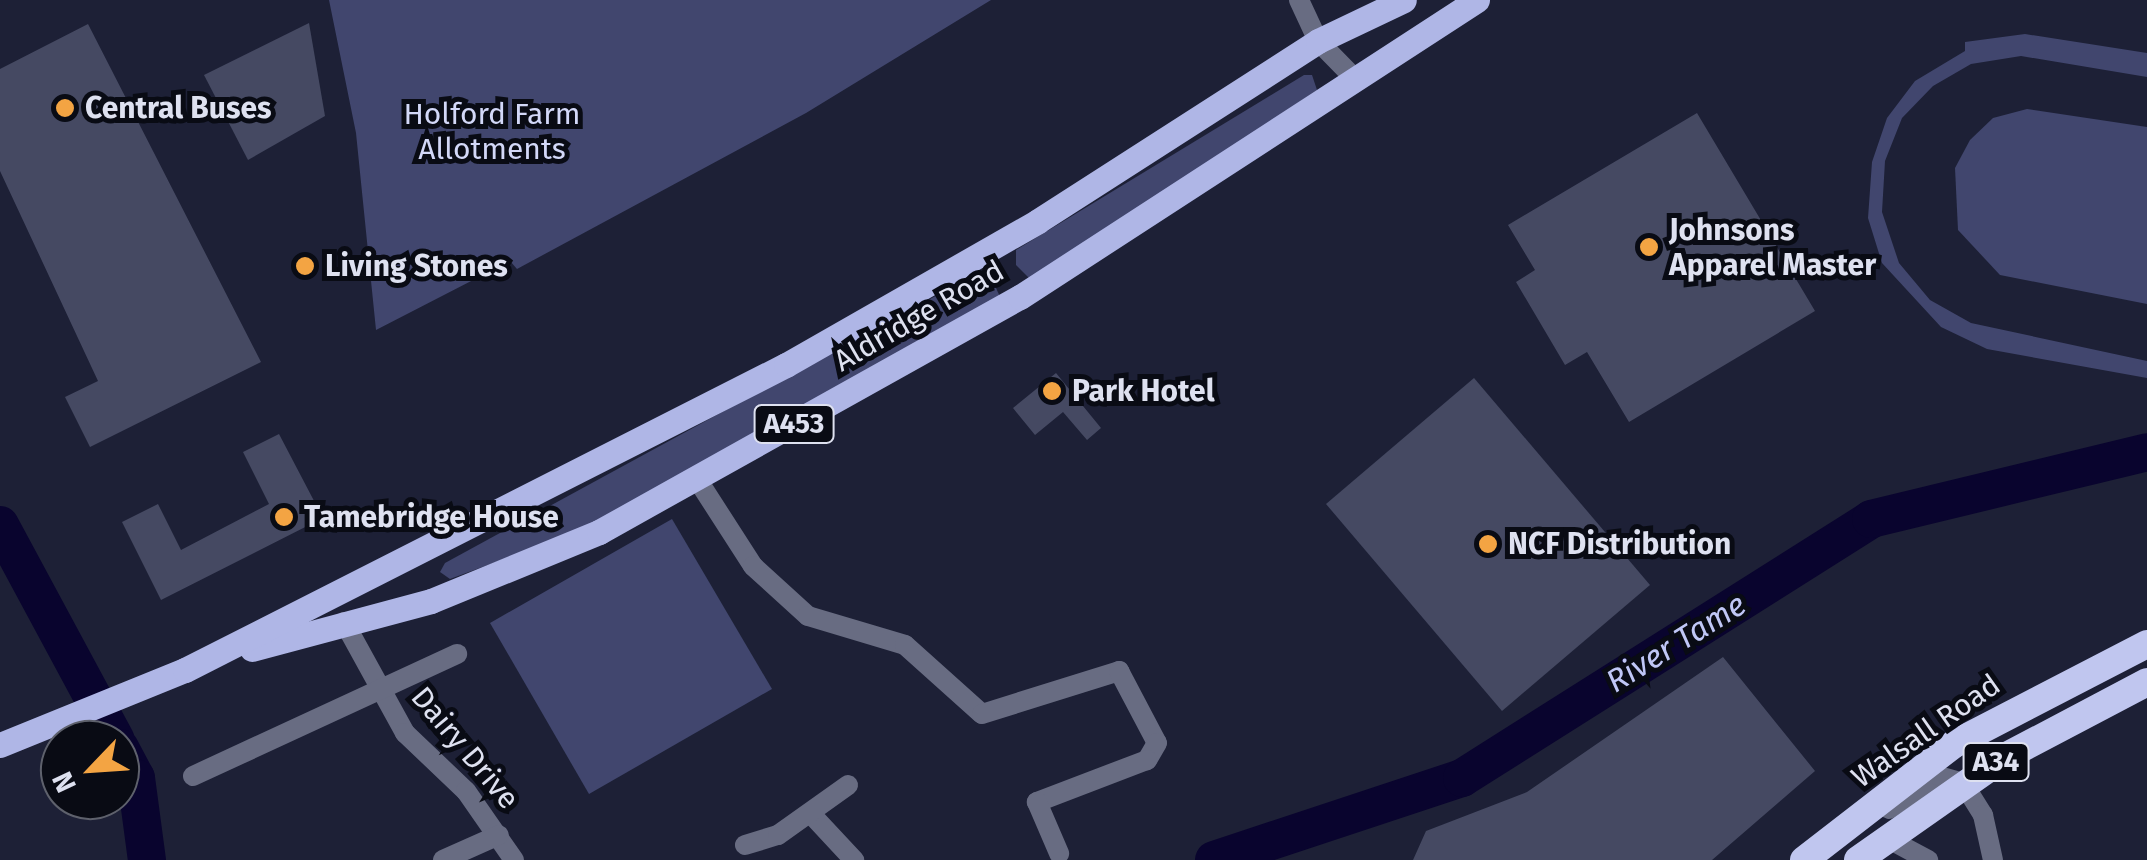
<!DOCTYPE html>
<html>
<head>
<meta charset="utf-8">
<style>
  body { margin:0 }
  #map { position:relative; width:2147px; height:860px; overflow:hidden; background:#1d2036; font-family:"Fira Sans",sans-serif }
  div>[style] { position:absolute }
  .green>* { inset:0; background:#41466e }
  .river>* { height:38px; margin:-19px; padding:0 19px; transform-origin:19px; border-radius:19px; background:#09042e }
  .building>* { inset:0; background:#454962 }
  .minor>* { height:20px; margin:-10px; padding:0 10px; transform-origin:10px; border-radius:10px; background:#686c82 }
  .primary>* { height:25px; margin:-12.5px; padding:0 12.5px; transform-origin:12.5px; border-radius:12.5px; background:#afb6e6 }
  .trunk>* { height:28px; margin:-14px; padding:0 14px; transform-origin:14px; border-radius:14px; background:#c0c6ef }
  .dots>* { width:28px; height:28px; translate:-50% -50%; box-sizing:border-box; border:5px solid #090b14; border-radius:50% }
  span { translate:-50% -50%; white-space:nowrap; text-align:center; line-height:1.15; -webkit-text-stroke:10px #090b14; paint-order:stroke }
  .shield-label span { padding:2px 8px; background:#090b14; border:2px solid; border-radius:8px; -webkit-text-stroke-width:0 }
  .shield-label { font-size:28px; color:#dee1f0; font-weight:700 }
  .poi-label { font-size:30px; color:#dee1f0; font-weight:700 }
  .left { translate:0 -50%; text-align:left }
  .park-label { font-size:30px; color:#d3d8f8 }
  .street-label { font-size:30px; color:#dee1f0 }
  .water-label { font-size:32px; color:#c0c7f6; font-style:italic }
  .north { position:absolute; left:40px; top:720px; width:100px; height:100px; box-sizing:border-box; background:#090b14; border:2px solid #5e616c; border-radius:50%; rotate:245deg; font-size:28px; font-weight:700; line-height:40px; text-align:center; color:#dee1f0 }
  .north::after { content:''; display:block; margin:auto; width:35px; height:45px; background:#f3a443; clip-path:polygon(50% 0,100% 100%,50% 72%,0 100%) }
</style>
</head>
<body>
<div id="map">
  <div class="green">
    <div style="clip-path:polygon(329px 0,991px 0,806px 113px,517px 269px,510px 261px,376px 330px,356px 133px)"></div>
    <div style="clip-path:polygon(2025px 34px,2147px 53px,2147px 77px,2021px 56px,1971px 64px,1933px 86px,1902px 118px,1885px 161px,1882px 212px,1899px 263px,1930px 300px,1971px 323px,2147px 361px,2147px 378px,1987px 349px,1941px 327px,1882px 263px,1868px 218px,1872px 162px,1887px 118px,1915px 81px,1965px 51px,1965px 42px)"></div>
    <div style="clip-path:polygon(1304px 75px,1312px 75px,1317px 90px,1032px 281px,1016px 265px,1016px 250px)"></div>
    <div style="clip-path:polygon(2027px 109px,2147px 127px,2147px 304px,2000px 275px,1958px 230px,1955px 168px,1970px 140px,1993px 118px)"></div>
    <div style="clip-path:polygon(987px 268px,1001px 299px,595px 525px,450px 579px,440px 572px,445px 563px)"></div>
    <div style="clip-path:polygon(672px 519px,772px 689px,589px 794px,490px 623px)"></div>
  </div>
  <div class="river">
    <div style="left:0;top:525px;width:244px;rotate:61.7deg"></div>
    <div style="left:120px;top:748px;width:34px;rotate:62deg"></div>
    <div style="left:136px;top:778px;width:83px;rotate:82.4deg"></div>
    <div style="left:1214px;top:860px;width:261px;rotate:-18.3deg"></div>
    <div style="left:1462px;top:778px;width:484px;rotate:-32.3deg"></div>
    <div style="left:1871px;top:519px;width:284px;rotate:-13.6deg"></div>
  </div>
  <div class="building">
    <div style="clip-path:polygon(309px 23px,325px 116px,248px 160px,204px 75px)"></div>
    <div style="clip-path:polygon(88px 24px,261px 362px,90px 447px,65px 397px,98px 381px,0 171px,0 69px)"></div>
    <div style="clip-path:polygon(1697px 113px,1815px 311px,1629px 422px,1587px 352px,1565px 365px,1516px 282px,1535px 270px,1508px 225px)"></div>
    <div style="clip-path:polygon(1056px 373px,1101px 428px,1087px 440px,1063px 412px,1035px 435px,1013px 408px)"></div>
    <div style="clip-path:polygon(1474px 378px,1650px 585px,1502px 711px,1326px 504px)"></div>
    <div style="clip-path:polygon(279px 434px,323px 518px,161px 600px,122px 522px,158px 504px,181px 550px,269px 504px,243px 452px)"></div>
    <div style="clip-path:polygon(1723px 657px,1815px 771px,1712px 860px,1413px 860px,1426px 831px,1527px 792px)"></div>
  </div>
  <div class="minor">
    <div style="left:1299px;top:0;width:45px;rotate:65.1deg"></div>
    <div style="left:1318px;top:41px;width:56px;rotate:45.7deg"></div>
    <div style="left:697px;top:479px;width:103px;rotate:57.2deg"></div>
    <div style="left:753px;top:566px;width:74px;rotate:42.3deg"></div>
    <div style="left:808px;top:616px;width:101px;rotate:16.6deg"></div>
    <div style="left:905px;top:645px;width:103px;rotate:41.9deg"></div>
    <div style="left:982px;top:714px;width:144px;rotate:-17.4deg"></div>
    <div style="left:1119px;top:671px;width:81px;rotate:62.2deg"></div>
    <div style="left:1157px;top:743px;width:20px;rotate:120deg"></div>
    <div style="left:1147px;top:760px;width:118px;rotate:159.1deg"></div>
    <div style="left:1037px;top:802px;width:56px;rotate:66.7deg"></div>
    <div style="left:344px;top:622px;width:127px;rotate:61.2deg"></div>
    <div style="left:405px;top:733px;width:84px;rotate:43.6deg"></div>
    <div style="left:466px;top:791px;width:84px;rotate:55.2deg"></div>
    <div style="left:193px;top:776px;width:291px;rotate:-24.8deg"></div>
    <div style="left:1889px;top:809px;width:60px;rotate:-33.4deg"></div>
    <div style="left:1939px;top:776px;width:25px;rotate:16deg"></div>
    <div style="left:1963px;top:783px;width:38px;rotate:58deg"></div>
    <div style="left:1983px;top:815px;width:46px;rotate:77.5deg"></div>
    <div style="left:812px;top:815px;width:62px;rotate:47deg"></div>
    <div style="left:1885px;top:837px;width:49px;rotate:28.1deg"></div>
    <div style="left:745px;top:845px;width:34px;rotate:-17deg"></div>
    <div style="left:778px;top:835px;width:86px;rotate:-35.5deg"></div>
    <div style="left:443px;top:860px;width:61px;rotate:-24.1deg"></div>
  </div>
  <div class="primary">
    <div style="left:252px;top:649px;width:185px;rotate:-15deg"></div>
    <div style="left:431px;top:601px;width:182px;rotate:-22.3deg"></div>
    <div style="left:599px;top:532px;width:482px;rotate:-29.2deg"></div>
    <div style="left:1020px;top:297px;width:545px;rotate:-33.02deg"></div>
    <div style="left:0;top:745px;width:200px;rotate:-22.1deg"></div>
    <div style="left:185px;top:670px;width:674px;rotate:-26.91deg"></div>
    <div style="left:786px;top:365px;width:290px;rotate:-29.7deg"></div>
    <div style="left:1038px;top:221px;width:333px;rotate:-32.7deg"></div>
    <div style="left:1318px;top:41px;width:95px;rotate:-25.5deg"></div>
  </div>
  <div class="trunk">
    <div style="left:1804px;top:860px;width:190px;rotate:-37.7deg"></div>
    <div style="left:1954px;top:744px;width:217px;rotate:-27.4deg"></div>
    <div style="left:1858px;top:860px;width:177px;rotate:-35.1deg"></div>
    <div style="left:2003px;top:758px;width:163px;rotate:-27.8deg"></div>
  </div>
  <div class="dots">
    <div style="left:65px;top:108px;background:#f3a443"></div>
    <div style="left:1649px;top:247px;background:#f3a443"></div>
    <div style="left:305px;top:266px;background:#f3a443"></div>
    <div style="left:1052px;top:391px;background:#f3a443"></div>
    <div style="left:284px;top:517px;background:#f3a443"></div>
    <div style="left:1488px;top:544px;background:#f3a443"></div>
  </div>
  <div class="shield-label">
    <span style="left:794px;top:424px">A453</span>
    <span style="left:1996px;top:762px">A34</span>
  </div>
  <div class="poi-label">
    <span class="left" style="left:85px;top:108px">Central Buses</span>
    <span class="left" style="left:1669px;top:247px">Johnsons<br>Apparel Master</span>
    <span class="left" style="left:325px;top:266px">Living Stones</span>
    <span class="left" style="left:1072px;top:391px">Park Hotel</span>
    <span class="left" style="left:304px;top:517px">Tamebridge House</span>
    <span class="left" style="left:1508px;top:544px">NCF Distribution</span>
  </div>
  <div class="park-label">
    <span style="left:492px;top:131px">Holford Farm<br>Allotments</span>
  </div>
  <div class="street-label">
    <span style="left:919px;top:316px;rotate:-30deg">Aldridge Road</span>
    <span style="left:1926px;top:731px;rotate:-35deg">Walsall Road</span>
    <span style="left:465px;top:748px;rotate:50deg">Dairy Drive</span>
  </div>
  <div class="water-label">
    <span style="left:1676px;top:643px;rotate:-32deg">River Tame</span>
  </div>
  <div class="north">N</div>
</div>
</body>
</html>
